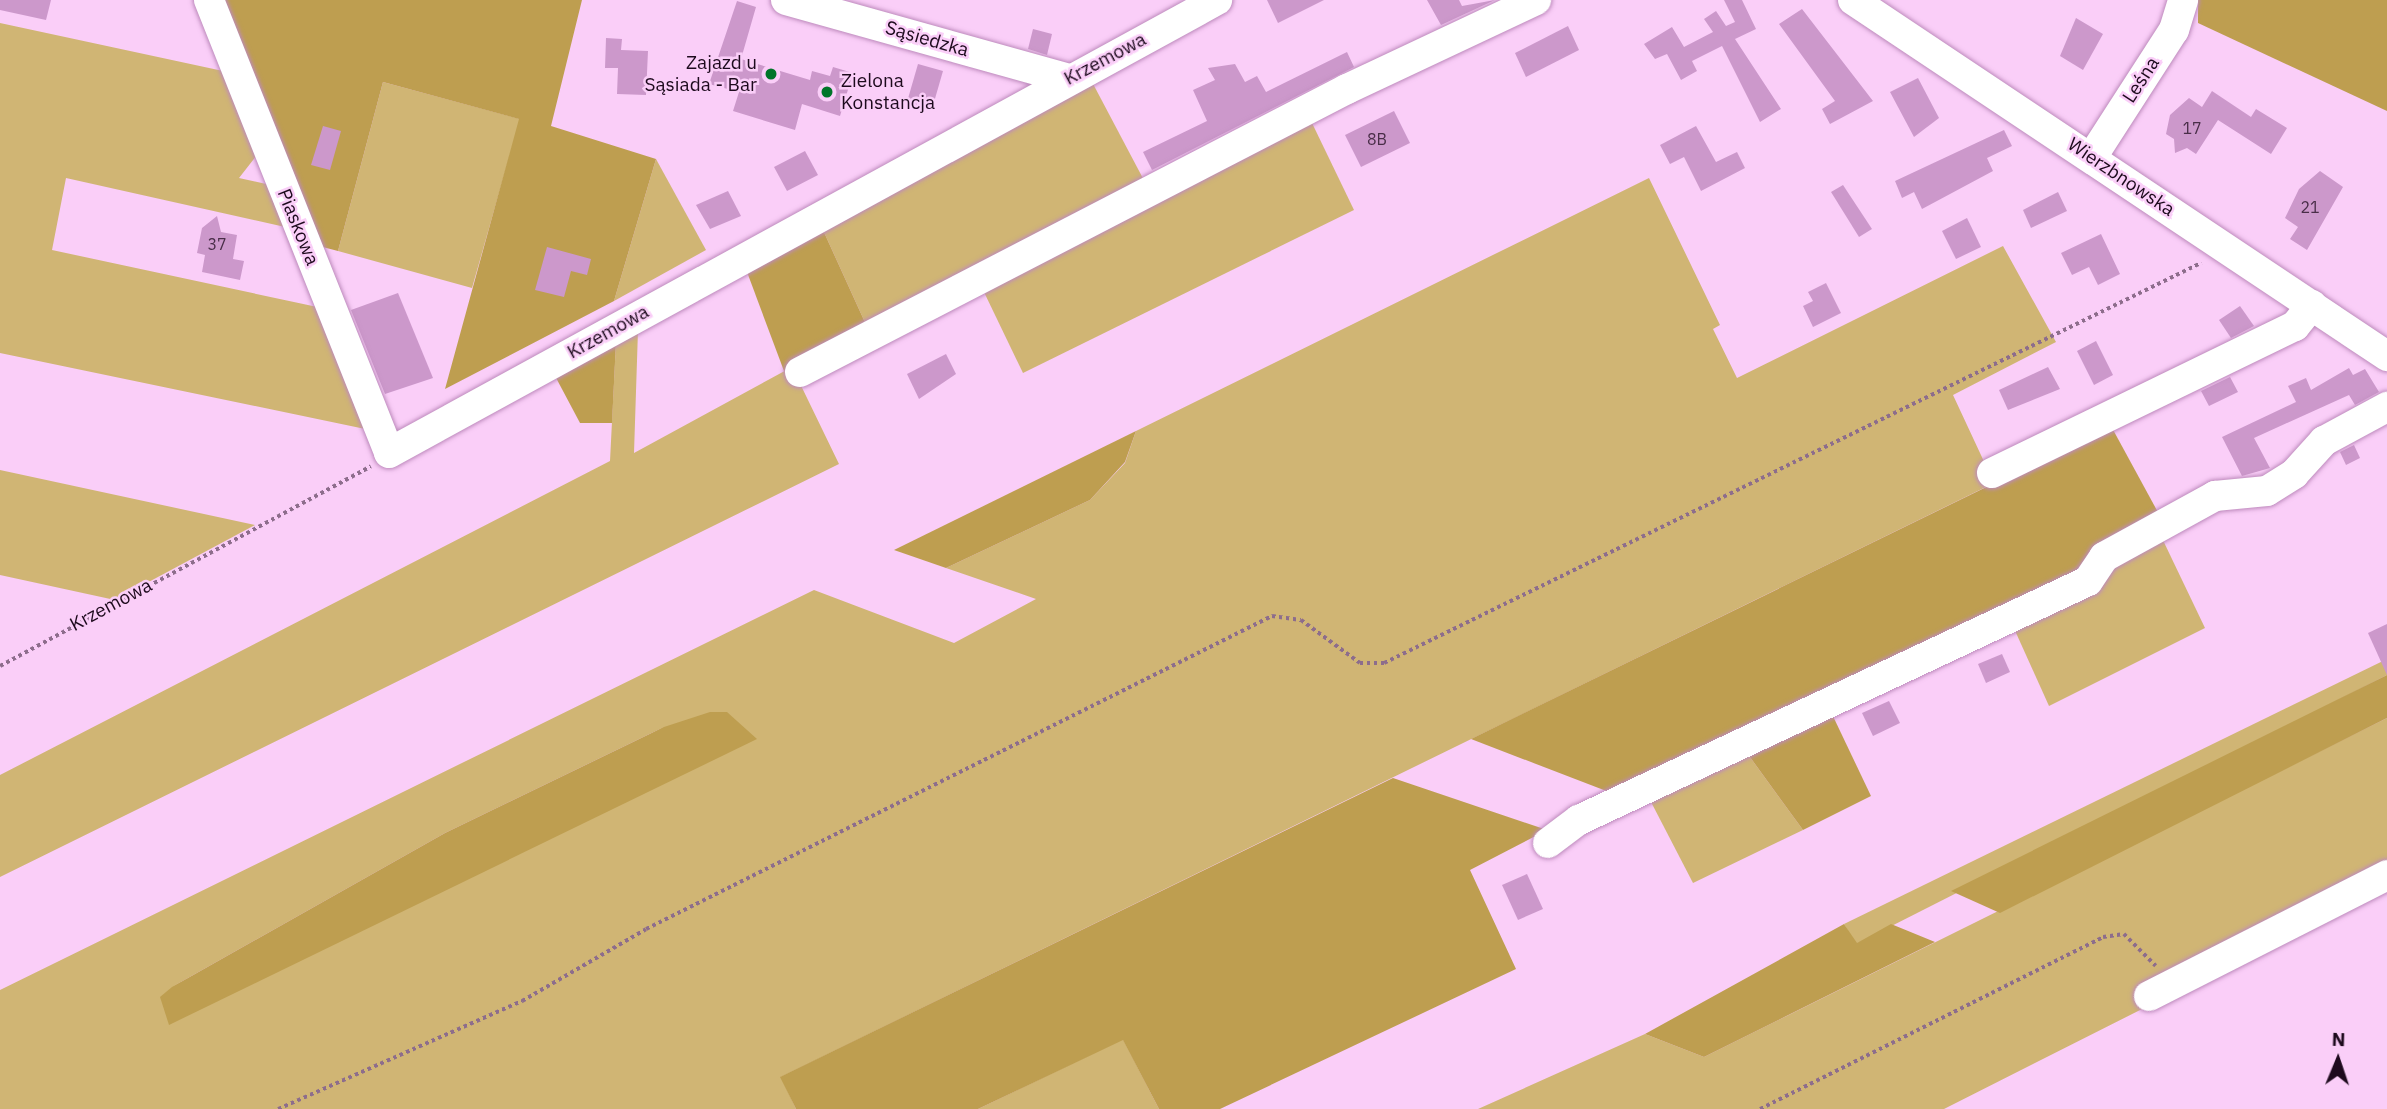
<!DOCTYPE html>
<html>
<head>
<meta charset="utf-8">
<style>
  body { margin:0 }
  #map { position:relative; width:2387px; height:1109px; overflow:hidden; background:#facef8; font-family:"IBM Plex Sans",sans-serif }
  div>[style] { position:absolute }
  .green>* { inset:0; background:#d0b574 }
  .forest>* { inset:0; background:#be9e50 }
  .building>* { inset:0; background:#cc98cb }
  .path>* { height:3.5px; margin-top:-1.75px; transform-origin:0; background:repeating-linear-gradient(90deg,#8d6d8c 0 3.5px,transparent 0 7px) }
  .roads { filter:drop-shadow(0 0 2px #bd8abc) drop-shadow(0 0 2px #bd8abc) }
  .minor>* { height:30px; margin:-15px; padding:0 15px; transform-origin:15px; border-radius:15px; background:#fff }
  .dots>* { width:19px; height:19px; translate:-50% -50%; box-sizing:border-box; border:4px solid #facef8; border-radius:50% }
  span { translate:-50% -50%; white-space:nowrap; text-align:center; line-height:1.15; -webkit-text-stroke:5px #facef8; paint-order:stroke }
  .number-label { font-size:16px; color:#492e48 }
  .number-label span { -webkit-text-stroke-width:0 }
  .street-label { font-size:19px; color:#1d0a1d }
  .poi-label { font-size:19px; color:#1d0a1d }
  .right { translate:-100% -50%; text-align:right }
  .left { translate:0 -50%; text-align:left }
  .north { position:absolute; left:2303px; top:1025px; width:70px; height:70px; -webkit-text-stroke:5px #facef8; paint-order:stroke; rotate:2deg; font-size:19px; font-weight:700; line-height:28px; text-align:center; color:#1d0a1d }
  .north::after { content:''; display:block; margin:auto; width:24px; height:32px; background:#1d0a1d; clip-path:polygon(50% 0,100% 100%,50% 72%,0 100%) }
</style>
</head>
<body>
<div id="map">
  <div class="green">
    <div style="clip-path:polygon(0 23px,223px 71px,257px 155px,239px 178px,275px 186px,294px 229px,66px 178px,52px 250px,322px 308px,370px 430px,0 353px)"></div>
    <div style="clip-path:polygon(1091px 80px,1147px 186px,868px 329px,823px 230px)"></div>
    <div style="clip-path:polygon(383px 82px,520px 119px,472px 288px,338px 251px)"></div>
    <div style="clip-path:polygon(1312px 123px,1354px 210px,1023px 373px,983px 290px)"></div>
    <div style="clip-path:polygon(656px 159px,706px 250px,614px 301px)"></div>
    <div style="clip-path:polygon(evenodd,1649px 178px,1720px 325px,1713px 329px,1737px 378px,2003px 246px,2056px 342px,1953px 395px,1994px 483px,781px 1077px,796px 1109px,0 1109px,0 990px,814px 590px,954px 643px,1036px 599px,946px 568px,1090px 500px,1125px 463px,1136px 431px,1649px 178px,664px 727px,172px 987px,445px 833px,664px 727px)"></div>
    <div style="clip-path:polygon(638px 330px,634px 453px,792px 367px,839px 464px,0 877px,0 775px,610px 461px,616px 342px)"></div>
    <div style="clip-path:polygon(0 470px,255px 525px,115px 600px,0 575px)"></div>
    <div style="clip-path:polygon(2160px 534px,2205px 628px,2049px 706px,2012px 624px)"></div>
    <div style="clip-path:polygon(2387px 659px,2387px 675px,1856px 944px,1844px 924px)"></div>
    <div style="clip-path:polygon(2387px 718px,2387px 868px,2150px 1005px,1944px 1109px,1478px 1109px,1645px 1034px,1704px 1057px)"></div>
    <div style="clip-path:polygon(1747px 753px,1803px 830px,1693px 883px,1650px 800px)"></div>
    <div style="clip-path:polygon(1123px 1039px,1159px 1109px,978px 1109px)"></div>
  </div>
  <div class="forest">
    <div style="clip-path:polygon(219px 0,582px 0,551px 126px,656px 159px,614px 301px,445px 389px,519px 119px,383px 82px,338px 251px,315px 245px)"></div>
    <div style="clip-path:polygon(2198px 0,2387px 0,2387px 111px,2198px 23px)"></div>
    <div style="clip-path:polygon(823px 230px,868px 329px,784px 371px,747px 272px)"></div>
    <div style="clip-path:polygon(616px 342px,612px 423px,580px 423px,554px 374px)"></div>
    <div style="clip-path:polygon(2111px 426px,2160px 516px,2087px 569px,1622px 797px,1471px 739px)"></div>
    <div style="clip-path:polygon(1136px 431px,1125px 462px,1090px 500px,946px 568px,894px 550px)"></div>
    <div style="clip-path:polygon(2387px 675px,2387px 718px,2000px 913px,1951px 891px)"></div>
    <div style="clip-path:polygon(710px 712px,727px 712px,757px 739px,169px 1025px,160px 997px,172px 987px,445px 833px,664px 727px)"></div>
    <div style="clip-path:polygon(1831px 712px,1871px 796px,1803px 830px,1747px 753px)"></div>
    <div style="clip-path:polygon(1393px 778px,1547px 830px,1470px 870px,1516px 969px,1220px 1109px,1159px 1109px,1123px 1040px,978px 1109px,796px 1109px,780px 1077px)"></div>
    <div style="clip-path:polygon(1844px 924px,1857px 943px,1891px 924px,1935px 942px,1704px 1057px,1645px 1034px)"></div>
  </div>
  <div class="building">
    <div style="clip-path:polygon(0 0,51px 0,46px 20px,0 10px)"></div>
    <div style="clip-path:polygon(1267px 0,1324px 0,1278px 23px)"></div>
    <div style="clip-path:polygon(1427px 0,1459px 0,1462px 6px,1495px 0,1441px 25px)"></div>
    <div style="clip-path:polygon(1724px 0,1742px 0,1756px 29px,1735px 39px,1781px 109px,1760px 122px,1722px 46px,1692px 61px,1697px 71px,1681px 80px,1667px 54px,1655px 59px,1644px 44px,1672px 27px,1684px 47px,1713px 32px,1704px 19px,1716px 11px,1726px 26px,1735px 22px)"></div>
    <div style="clip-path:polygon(737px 1px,756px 7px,741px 59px,810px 80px,812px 71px,830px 76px,833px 67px,853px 73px,840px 116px,802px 104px,795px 130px,733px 111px,739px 92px,709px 84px)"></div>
    <div style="clip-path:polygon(1802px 9px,1873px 101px,1830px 124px,1822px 109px,1835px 101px,1779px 24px)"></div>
    <div style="clip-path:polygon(2076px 18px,2103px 34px,2083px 70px,2060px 56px)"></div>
    <div style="clip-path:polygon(1568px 26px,1579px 50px,1526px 77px,1515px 53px)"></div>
    <div style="clip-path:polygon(1033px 29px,1052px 34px,1047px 55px,1028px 49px)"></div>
    <div style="clip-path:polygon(606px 38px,622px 39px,621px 50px,648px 51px,646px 95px,617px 94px,618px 68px,605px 68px)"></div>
    <div style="clip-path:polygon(1347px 52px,1354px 67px,1152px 170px,1143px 152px,1207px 121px,1193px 90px,1215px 80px,1208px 68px,1235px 64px,1245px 82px,1257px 76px,1266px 92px)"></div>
    <div style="clip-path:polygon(918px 64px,943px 71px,932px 109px,907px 102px)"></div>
    <div style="clip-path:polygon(1918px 78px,1939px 118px,1914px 137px,1890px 92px)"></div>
    <div style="clip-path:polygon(2212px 91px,2251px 117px,2256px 109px,2287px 128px,2271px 154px,2218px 120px,2196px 154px,2187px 148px,2175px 153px,2174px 139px,2166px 134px,2170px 115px,2189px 98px,2202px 107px)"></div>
    <div style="clip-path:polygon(1394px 111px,1410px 143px,1361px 167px,1345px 135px)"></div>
    <div style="clip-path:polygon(323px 126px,341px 131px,330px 170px,311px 165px)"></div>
    <div style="clip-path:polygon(1696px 126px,1716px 162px,1737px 152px,1745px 168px,1701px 191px,1684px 157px,1670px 164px,1660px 145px)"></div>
    <div style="clip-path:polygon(2004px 130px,2012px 146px,1987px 158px,1993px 171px,1922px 209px,1914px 192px,1902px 198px,1895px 181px)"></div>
    <div style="clip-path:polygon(805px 151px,818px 175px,787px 191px,774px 167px)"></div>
    <div style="clip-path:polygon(2320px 171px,2343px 187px,2307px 250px,2290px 239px,2298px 227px,2285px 218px,2299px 189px)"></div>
    <div style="clip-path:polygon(1843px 185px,1872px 229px,1859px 237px,1831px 192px)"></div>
    <div style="clip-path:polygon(728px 191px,741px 216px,710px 229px,696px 205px)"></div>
    <div style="clip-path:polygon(2058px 192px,2067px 211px,2031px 228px,2023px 210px)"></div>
    <div style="clip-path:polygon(217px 216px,221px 232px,237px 235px,233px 259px,244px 261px,240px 280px,202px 272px,205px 255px,197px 253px,202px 228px)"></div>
    <div style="clip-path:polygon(1967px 218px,1981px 247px,1956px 259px,1942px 231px)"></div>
    <div style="clip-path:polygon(2101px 234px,2120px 274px,2098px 285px,2089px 267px,2072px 275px,2061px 253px)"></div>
    <div style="clip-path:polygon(547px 247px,591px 259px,587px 275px,571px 271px,564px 297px,535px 290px)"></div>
    <div style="clip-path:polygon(1826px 283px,1841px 313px,1813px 327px,1803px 306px,1813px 301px,1808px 292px)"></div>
    <div style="clip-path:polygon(398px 293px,433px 378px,385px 394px,351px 310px)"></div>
    <div style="clip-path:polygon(2240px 306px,2254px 326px,2231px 338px,2219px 320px)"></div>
    <div style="clip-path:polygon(2096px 341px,2113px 375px,2094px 385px,2077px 351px)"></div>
    <div style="clip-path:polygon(946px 354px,956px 374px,919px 399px,907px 374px)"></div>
    <div style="clip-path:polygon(2048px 367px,2060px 389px,2008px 410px,1999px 390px)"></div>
    <div style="clip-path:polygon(2349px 368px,2353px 375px,2365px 369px,2379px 392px,2355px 405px,2349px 395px,2254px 438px,2270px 468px,2242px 476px,2222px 437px,2296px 402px,2288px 386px,2306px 378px,2311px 390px)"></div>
    <div style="clip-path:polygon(2230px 377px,2238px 392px,2209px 406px,2201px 391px)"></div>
    <div style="clip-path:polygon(2354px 445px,2360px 458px,2346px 465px,2340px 452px)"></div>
    <div style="clip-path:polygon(2387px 624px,2387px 675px,2368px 633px)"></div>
    <div style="clip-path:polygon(2002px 654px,2010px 672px,1986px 683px,1978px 664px)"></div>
    <div style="clip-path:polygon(1889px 701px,1900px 723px,1873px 736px,1862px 713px)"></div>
    <div style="clip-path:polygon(1527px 874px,1543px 909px,1518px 920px,1502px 885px)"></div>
  </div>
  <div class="path">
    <div style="left:0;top:666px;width:421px;rotate:-28.3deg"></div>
    <div style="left:278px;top:1109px;width:267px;rotate:-23.9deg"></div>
    <div style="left:522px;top:1001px;width:143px;rotate:-30.1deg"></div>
    <div style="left:646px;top:929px;width:700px;rotate:-26.57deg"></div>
    <div style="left:1272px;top:616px;width:29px;rotate:8deg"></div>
    <div style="left:1301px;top:620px;width:73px;rotate:36.1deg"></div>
    <div style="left:1360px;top:663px;width:24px"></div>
    <div style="left:1384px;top:663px;width:910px;rotate:-26.09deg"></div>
    <div style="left:1760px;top:1109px;width:384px;rotate:-26.6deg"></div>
    <div style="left:2103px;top:937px;width:21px;rotate:-8deg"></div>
    <div style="left:2124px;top:934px;width:45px;rotate:45deg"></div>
  </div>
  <div class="roads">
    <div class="minor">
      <div style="left:209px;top:0;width:487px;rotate:68.3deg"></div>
      <div style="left:389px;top:453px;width:944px;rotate:-28.68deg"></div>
      <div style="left:786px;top:0;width:293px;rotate:15.6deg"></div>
      <div style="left:1853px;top:0;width:642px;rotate:33.69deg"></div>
      <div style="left:2092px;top:157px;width:151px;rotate:-57.2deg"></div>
      <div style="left:2174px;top:30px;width:31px;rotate:-73deg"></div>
      <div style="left:800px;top:372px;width:616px;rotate:-27.36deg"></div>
      <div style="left:1347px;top:89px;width:209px;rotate:-25.2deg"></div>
      <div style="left:1992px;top:473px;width:337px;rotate:-25.9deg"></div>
      <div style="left:2295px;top:326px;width:27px;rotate:-51deg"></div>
      <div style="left:1548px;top:843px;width:39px;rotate:-37deg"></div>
      <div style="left:1579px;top:820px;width:562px;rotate:-25.15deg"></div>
      <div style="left:2088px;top:581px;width:29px;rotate:-56deg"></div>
      <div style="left:2104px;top:557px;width:127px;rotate:-28.8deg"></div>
      <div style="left:2215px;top:496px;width:52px;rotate:-5.5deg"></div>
      <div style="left:2267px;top:491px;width:32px;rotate:-32deg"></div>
      <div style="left:2294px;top:474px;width:45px;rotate:-47.7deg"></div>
      <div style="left:2324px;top:441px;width:72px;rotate:-28.4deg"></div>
      <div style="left:2149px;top:996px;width:267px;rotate:-26.9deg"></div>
    </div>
  </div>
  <div class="dots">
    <div style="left:771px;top:74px;background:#007529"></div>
    <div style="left:827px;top:92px;background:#007529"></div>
  </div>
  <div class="number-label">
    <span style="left:2192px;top:128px">17</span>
    <span style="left:1377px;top:139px">8B</span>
    <span style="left:2310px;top:207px">21</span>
    <span style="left:217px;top:244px">37</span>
  </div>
  <div class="street-label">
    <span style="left:927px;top:39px;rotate:16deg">Sąsiedzka</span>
    <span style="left:1105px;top:59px;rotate:-28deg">Krzemowa</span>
    <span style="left:2141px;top:80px;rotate:-57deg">Leśna</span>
    <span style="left:2121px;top:177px;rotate:34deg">Wierzbnowska</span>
    <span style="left:298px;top:227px;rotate:68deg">Piaskowa</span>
    <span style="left:608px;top:332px;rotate:-29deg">Krzemowa</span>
    <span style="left:111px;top:605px;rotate:-28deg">Krzemowa</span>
  </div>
  <div class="poi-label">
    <span class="right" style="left:757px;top:74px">Zajazd u<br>Sąsiada - Bar</span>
    <span class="left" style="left:841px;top:92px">Zielona<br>Konstancja</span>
  </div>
  <div class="north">N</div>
</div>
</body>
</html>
